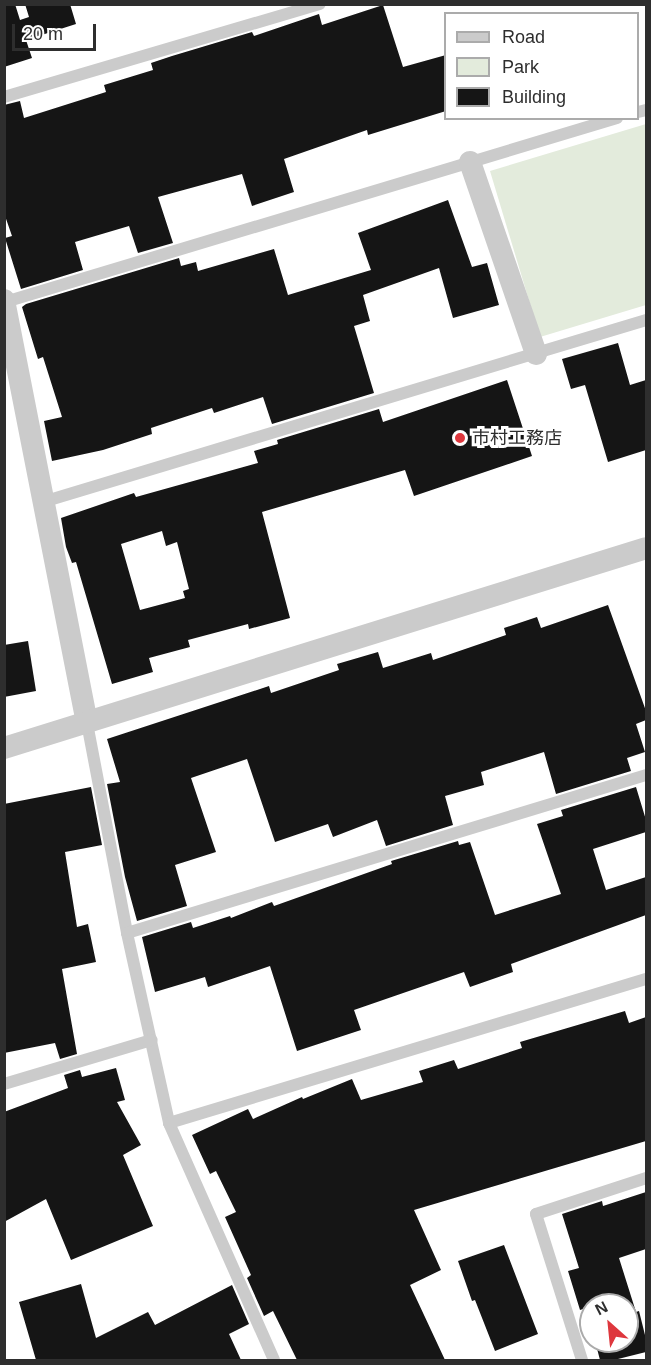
<!DOCTYPE html>
<html>
<head>
<meta charset="utf-8">
<style>
  body { margin:0 }
  #map { position:relative; width:651px; height:1365px; overflow:hidden; background:#fff; font-family:Helvetica,"Noto Sans JP",sans-serif }
  div>[style] { position:absolute }
  .green>* { inset:0; background:#e3ebdc }
  .building>* { inset:0; background:#151515 }
  .service>* { height:12px; margin:-6px; padding:0 6px; transform-origin:6px; border-radius:6px; background:#cbcbcb }
  .minor>* { height:22px; margin:-11px; padding:0 11px; transform-origin:11px; border-radius:11px; background:#cbcbcb }
  .dots>* { width:16px; height:16px; translate:-50% -50%; box-sizing:border-box; border:3px solid #fff; border-radius:50% }
  span { translate:-50% -50%; white-space:nowrap; text-align:center; line-height:1.15; -webkit-text-stroke:6px #fff; paint-order:stroke }
  .poi-label { font-size:18px; color:#2e2e2e }
  .left { translate:0 -50%; text-align:left }
  .frame { position:absolute; inset:0; border:6px solid #2e2e2e; pointer-events:none }
  .legend { position:absolute; left:444px; top:12px; width:195px; height:108px; box-sizing:border-box; background:#fff; border:2px solid #ababab; margin:0; padding:8px 10px; list-style:none; font-size:18px; color:#2e2e2e }
  .legend li { display:flex; align-items:center; gap:12px; height:30px }
  .legend b { width:30px; border:2px solid #ababab }
  .north { position:absolute; left:579px; top:1293px; width:60px; height:60px; box-sizing:border-box; background:#fff; border:2px solid #ababab; border-radius:50%; rotate:333deg; font-size:16px; font-weight:700; line-height:24px; text-align:center; color:#2e2e2e }
  .north::after { content:''; display:block; margin:auto; width:21px; height:27px; background:#de373d; clip-path:polygon(50% 0,100% 100%,50% 72%,0 100%) }
  .scale { position:absolute; left:12px; top:24px; width:84px; height:27px; box-sizing:border-box; border:3px solid #2e2e2e; border-top:0; padding-left:8px; font-size:18px; line-height:21px; white-space:nowrap; color:#2e2e2e; -webkit-text-stroke:4px #fff; paint-order:stroke }
</style>
</head>
<body>
<div id="map">
  <div class="green">
    <div style="clip-path:polygon(646px 124px,646px 305px,540px 337px,490px 171px)"></div>
  </div>
  <div class="building">
    <div style="clip-path:polygon(4px 4px,15px 4px,20px 20px,29px 17px,25px 4px,70px 4px,76px 24px,26px 40px,32px 58px,4px 67px)"></div>
    <div style="clip-path:polygon(383px 5px,403px 67px,446px 55px,446px 111px,368px 135px,367px 130px,284px 159px,294px 192px,252px 206px,242px 174px,158px 197px,173px 243px,138px 253px,129px 226px,75px 242px,83px 270px,21px 289px,5px 238px,12px 236px,4px 213px,4px 105px,20px 101px,24px 118px,106px 92px,104px 85px,153px 70px,151px 63px,172px 56px,252px 32px,254px 36px,319px 14px,322px 25px)"></div>
    <div style="clip-path:polygon(448px 200px,472px 267px,487px 263px,499px 305px,453px 318px,439px 268px,363px 295px,370px 321px,354px 326px,374px 393px,272px 424px,263px 397px,214px 413px,212px 408px,151px 428px,152px 434px,103px 450px,52px 461px,44px 421px,62px 417px,43px 357px,38px 359px,22px 307px,26px 304px,179px 258px,181px 266px,196px 262px,198px 271px,274px 249px,288px 295px,371px 270px,358px 233px)"></div>
    <div style="clip-path:polygon(618px 343px,630px 385px,646px 380px,646px 450px,608px 462px,585px 385px,571px 389px,562px 359px)"></div>
    <div style="clip-path:polygon(evenodd,507px 380px,532px 456px,414px 496px,405px 470px,262px 512px,290px 618px,249px 629px,248px 624px,188px 640px,190px 647px,149px 658px,153px 672px,112px 684px,76px 562px,72px 563px,66px 547px,61px 518px,134px 493px,136px 497px,258px 463px,254px 451px,278px 444px,277px 440px,379px 409px,383px 422px,507px 380px,162px 531px,166px 546px,177px 542px,189px 589px,183px 591px,185px 598px,140px 610px,121px 544px,162px 531px)"></div>
    <div style="clip-path:polygon(608px 605px,646px 711px,646px 720px,636px 724px,645px 752px,627px 758px,631px 771px,556px 794px,544px 752px,481px 772px,484px 785px,445px 796px,453px 825px,386px 846px,377px 820px,333px 837px,328px 824px,275px 842px,247px 759px,191px 778px,216px 852px,175px 865px,187px 906px,137px 921px,125px 877px,107px 784px,120px 782px,107px 739px,269px 686px,271px 693px,339px 670px,337px 664px,378px 652px,383px 668px,431px 653px,433px 660px,506px 635px,504px 628px,537px 617px,541px 628px)"></div>
    <div style="clip-path:polygon(28px 641px,36px 691px,4px 697px,4px 645px)"></div>
    <div style="clip-path:polygon(91px 787px,102px 845px,65px 852px,77px 927px,88px 924px,96px 962px,62px 969px,77px 1054px,60px 1059px,55px 1043px,4px 1053px,4px 804px)"></div>
    <div style="clip-path:polygon(636px 787px,646px 820px,646px 832px,593px 849px,606px 890px,646px 877px,646px 915px,511px 964px,513px 972px,470px 987px,464px 972px,354px 1010px,361px 1030px,297px 1051px,270px 966px,208px 987px,205px 977px,155px 992px,142px 937px,191px 922px,193px 928px,230px 916px,231px 918px,272px 902px,274px 906px,392px 864px,391px 861px,458px 841px,459px 845px,470px 842px,495px 915px,561px 894px,537px 824px,563px 816px,561px 810px)"></div>
    <div style="clip-path:polygon(625px 1011px,629px 1023px,646px 1017px,646px 1141px,414px 1210px,441px 1270px,410px 1285px,445px 1360px,297px 1360px,273px 1311px,264px 1316px,247px 1278px,251px 1275px,225px 1217px,236px 1212px,216px 1171px,210px 1174px,192px 1135px,248px 1109px,253px 1119px,302px 1097px,303px 1099px,352px 1079px,361px 1100px,423px 1082px,419px 1071px,454px 1060px,458px 1069px,522px 1048px,520px 1042px)"></div>
    <div style="clip-path:polygon(116px 1068px,125px 1100px,117px 1102px,141px 1145px,123px 1155px,153px 1226px,71px 1260px,46px 1199px,4px 1222px,4px 1112px,68px 1088px,64px 1075px,80px 1070px,82px 1077px)"></div>
    <div style="clip-path:polygon(646px 1192px,646px 1249px,619px 1258px,636px 1312px,639px 1311px,646px 1339px,646px 1352px,614px 1360px,600px 1360px,595px 1341px,627px 1341px,627px 1305px,591px 1305px,591px 1327px,586px 1308px,580px 1310px,568px 1271px,579px 1268px,562px 1214px,602px 1201px,603px 1206px)"></div>
    <div style="clip-path:polygon(504px 1245px,538px 1334px,495px 1351px,475px 1300px,472px 1301px,458px 1261px)"></div>
    <div style="clip-path:polygon(81px 1284px,96px 1338px,148px 1312px,155px 1325px,232px 1285px,249px 1324px,229px 1334px,241px 1360px,36px 1360px,19px 1302px)"></div>
  </div>
  <div class="service">
    <div style="left:4px;top:97px;width:329px;rotate:-16.4deg"></div>
    <div style="left:638px;top:112px;width:8px;rotate:-14deg"></div>
    <div style="left:5px;top:302px;width:639px;rotate:-16.73deg"></div>
    <div style="left:46px;top:501px;width:627px;rotate:-16.79deg"></div>
    <div style="left:87px;top:723px;width:214px;rotate:79.2deg"></div>
    <div style="left:127px;top:933px;width:195px;rotate:77.5deg"></div>
    <div style="left:169px;top:1123px;width:259px;rotate:66.1deg"></div>
    <div style="left:127px;top:933px;width:543px;rotate:-16.93deg"></div>
    <div style="left:4px;top:1084px;width:154px;rotate:-16.6deg"></div>
    <div style="left:169px;top:1123px;width:498px;rotate:-16.8deg"></div>
    <div style="left:582px;top:1360px;width:153px;rotate:-107.5deg"></div>
    <div style="left:536px;top:1214px;width:116px;rotate:-18.1deg"></div>
  </div>
  <div class="minor">
    <div style="left:470px;top:162px;width:203px;rotate:71deg"></div>
    <div style="left:4px;top:300px;width:431px;rotate:78.9deg"></div>
    <div style="left:4px;top:748px;width:672px;rotate:-17.3deg"></div>
  </div>
  <div class="dots">
    <div style="left:460px;top:438px;background:#de373d"></div>
  </div>
  <div class="poi-label">
    <span class="left" style="left:472px;top:438px">市村工務店</span>
  </div>
  <div class="frame"></div>
  <ul class="legend">
  <li><b style="height:8px;background:#cbcbcb"></b>Road</li>
  <li><b style="height:16px;background:#e3ebdc"></b>Park</li>
  <li><b style="height:16px;background:#151515"></b>Building</li>
  </ul>
  <div class="north">N</div>
  <div class="scale">20 m</div>
</div>
</body>
</html>
